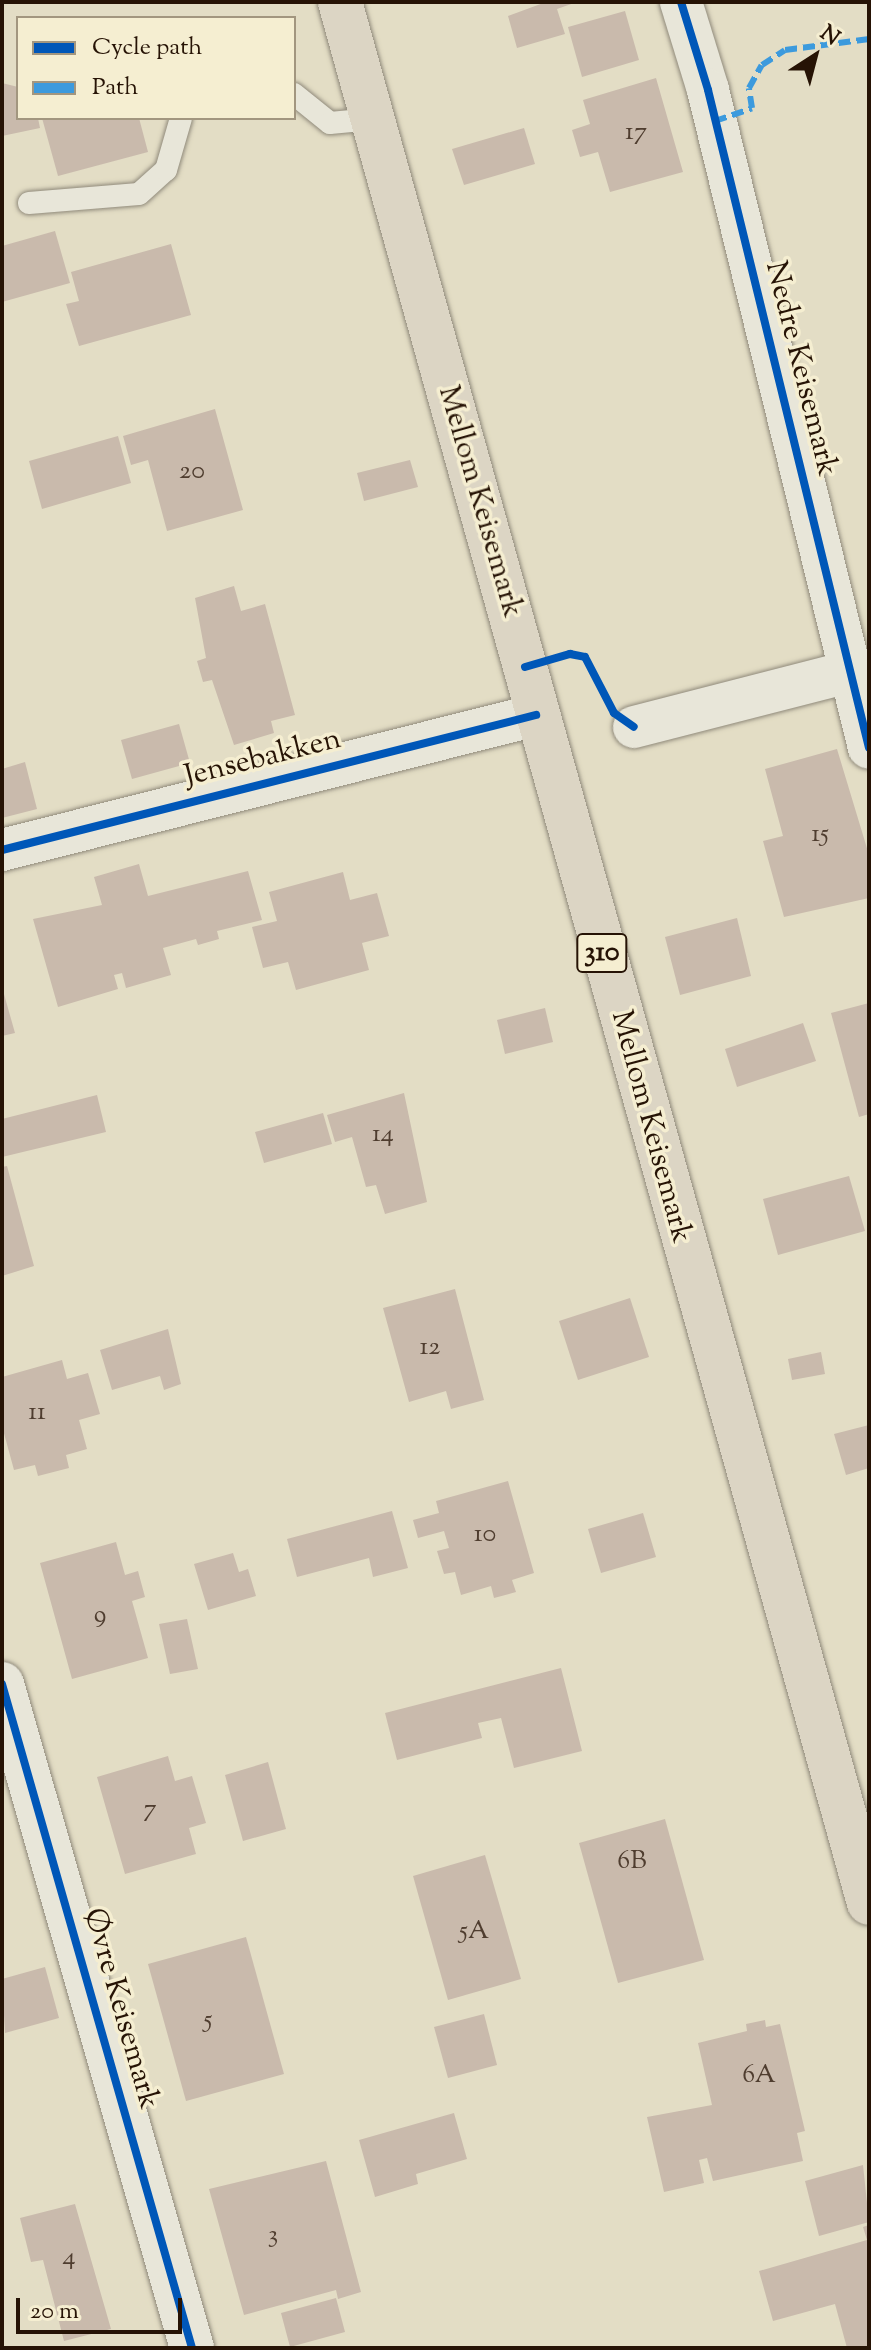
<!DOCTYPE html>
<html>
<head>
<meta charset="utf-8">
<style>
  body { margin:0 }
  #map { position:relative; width:871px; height:2350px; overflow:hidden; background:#e3ddc5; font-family:"Sorts Mill Goudy",serif }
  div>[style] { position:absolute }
  .building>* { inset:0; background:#c9baac }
  .roads { filter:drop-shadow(0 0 2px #908a7b) drop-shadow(0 0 2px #908a7b) }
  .service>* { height:22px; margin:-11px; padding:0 11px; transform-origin:11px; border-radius:11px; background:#e8e6d9 }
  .minor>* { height:42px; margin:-21px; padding:0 21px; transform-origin:21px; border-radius:21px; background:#e8e6d9 }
  .tertiary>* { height:44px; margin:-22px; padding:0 22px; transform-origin:22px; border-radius:22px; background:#e8e6d9 }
  .primary>* { height:44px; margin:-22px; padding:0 22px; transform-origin:22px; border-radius:22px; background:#dcd5c4 }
  .quiet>* { height:6px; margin-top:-3px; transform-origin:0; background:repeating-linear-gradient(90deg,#3c9add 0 12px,transparent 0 18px) }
  .cycleway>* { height:8px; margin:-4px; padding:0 4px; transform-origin:4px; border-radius:4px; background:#0057b8 }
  span { translate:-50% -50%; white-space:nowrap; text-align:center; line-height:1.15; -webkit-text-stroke:7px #f5eed1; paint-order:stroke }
  .number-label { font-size:26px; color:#4f3d2f }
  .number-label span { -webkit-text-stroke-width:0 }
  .shield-label span { padding:2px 6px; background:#f5eed1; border:2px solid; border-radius:6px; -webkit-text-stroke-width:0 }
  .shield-label { font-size:28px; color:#261305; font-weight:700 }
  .street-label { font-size:30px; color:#261305 }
  .frame { position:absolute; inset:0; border:4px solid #261305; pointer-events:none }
  .legend { position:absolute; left:16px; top:16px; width:280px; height:104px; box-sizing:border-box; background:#f5eed1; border:2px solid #a2967f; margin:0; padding:10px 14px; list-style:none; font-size:24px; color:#261305 }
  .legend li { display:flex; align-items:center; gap:16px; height:40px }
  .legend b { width:40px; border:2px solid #a2967f }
  .north { position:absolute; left:775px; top:16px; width:80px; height:80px; -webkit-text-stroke:6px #f5eed1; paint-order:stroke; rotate:36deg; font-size:22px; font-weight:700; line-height:32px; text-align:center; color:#261305 }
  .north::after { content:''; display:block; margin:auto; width:28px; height:36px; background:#261305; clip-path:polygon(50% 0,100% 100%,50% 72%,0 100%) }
  .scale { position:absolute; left:16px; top:2298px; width:166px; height:36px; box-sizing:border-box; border:4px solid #261305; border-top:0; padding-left:10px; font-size:24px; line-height:28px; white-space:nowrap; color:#261305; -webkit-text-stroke:6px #f5eed1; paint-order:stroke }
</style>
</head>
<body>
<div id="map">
  <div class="building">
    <div style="clip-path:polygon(546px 2px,577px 2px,557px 9px,565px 34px,517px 48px,508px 16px)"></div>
    <div style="clip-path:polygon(625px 11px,639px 60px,582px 77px,568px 27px)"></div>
    <div style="clip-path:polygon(656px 78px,683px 172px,610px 192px,598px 152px,580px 157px,572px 130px,590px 124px,583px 100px)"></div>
    <div style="clip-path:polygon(2px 83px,18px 87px,18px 118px,38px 118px,40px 128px,2px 136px)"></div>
    <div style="clip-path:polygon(42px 118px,139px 118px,148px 152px,58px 176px)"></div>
    <div style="clip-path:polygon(524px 128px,535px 164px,464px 185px,452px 149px)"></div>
    <div style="clip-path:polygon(55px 231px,70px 283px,2px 302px,2px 246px)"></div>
    <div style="clip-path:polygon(171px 244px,191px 315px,79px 346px,66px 304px,79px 301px,71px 272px)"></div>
    <div style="clip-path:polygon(215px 409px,243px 510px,167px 531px,148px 460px,131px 465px,123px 436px)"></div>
    <div style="clip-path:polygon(118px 436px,131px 483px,42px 509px,29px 461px)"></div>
    <div style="clip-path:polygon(410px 460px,418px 487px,364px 501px,357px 473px)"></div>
    <div style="clip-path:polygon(234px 586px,241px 611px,265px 604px,295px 715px,271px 721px,274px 733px,234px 745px,212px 680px,203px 682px,197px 661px,206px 658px,195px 598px)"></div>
    <div style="clip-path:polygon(179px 724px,190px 763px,132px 779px,121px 740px)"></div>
    <div style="clip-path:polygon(837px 749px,869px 855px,869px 898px,784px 917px,763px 841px,783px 836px,765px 769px)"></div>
    <div style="clip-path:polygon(25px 762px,37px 809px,2px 818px,2px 769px)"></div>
    <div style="clip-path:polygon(139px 864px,148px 896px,248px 871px,262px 920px,217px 931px,219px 939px,198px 945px,196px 939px,163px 948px,171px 975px,126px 988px,122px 973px,114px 975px,118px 989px,58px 1007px,33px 919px,102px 905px,94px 877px)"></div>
    <div style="clip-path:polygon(343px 872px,350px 900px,377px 893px,389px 936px,362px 943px,369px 970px,296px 990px,288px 962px,263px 968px,252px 927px,277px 921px,269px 892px)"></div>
    <div style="clip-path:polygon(737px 918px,751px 976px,680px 995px,665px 937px)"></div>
    <div style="clip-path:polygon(2px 987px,15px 1033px,2px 1036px)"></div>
    <div style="clip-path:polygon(869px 1003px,869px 1114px,859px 1117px,831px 1013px)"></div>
    <div style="clip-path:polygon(545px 1008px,553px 1042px,505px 1054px,497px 1020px)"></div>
    <div style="clip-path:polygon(803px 1023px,816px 1061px,737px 1087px,725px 1049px)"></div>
    <div style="clip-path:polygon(404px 1093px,427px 1202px,385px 1214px,376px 1185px,366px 1187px,352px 1137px,335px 1142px,327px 1115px)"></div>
    <div style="clip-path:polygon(97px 1095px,106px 1132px,2px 1157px,2px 1119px)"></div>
    <div style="clip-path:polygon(323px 1113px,332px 1144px,264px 1163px,255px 1132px)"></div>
    <div style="clip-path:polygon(7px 1166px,34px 1266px,2px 1276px,2px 1167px)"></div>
    <div style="clip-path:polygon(849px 1176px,865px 1231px,778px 1255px,763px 1199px)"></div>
    <div style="clip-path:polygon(455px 1289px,484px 1400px,451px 1409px,446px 1391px,409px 1402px,383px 1308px)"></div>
    <div style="clip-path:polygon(630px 1298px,649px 1357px,578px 1380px,559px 1321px)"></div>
    <div style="clip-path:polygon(168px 1329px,181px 1384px,164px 1390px,160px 1376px,112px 1390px,100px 1350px)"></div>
    <div style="clip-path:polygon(821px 1352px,825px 1374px,792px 1380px,788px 1359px)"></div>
    <div style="clip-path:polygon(62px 1360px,67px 1379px,88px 1373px,100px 1414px,79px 1420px,87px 1449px,66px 1455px,69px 1468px,38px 1476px,35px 1465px,14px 1470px,2px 1426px,2px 1377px)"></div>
    <div style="clip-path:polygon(869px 1425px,869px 1468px,846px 1475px,834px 1434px)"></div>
    <div style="clip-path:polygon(508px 1481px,534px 1573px,512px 1580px,516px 1592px,494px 1598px,491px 1586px,461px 1595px,455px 1572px,444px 1574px,437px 1551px,449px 1548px,444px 1531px,418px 1538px,413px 1520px,439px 1513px,436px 1501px)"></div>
    <div style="clip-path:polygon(392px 1511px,408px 1568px,373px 1577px,369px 1558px,297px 1577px,287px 1539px)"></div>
    <div style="clip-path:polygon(643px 1513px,656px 1557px,601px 1573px,588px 1529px)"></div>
    <div style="clip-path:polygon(116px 1542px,125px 1575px,138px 1571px,145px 1597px,132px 1601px,148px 1658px,72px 1679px,40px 1563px)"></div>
    <div style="clip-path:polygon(233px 1553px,239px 1572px,248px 1569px,256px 1596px,208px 1610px,194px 1564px)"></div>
    <div style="clip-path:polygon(187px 1619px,198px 1669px,170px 1674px,159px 1624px)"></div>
    <div style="clip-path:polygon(561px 1668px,582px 1751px,514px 1768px,501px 1718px,478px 1723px,482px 1738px,397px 1760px,385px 1713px)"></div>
    <div style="clip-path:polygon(168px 1756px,175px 1781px,192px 1776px,206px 1823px,189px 1828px,196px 1854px,125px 1874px,97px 1777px)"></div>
    <div style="clip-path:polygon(268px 1762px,286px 1829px,243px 1841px,225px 1775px)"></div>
    <div style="clip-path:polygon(665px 1819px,704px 1960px,618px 1983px,579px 1843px)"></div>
    <div style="clip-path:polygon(485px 1855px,521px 1979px,448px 2000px,413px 1876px)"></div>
    <div style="clip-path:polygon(246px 1937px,284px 2074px,186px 2101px,148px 1964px)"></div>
    <div style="clip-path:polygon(45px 1967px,59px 2018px,5px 2033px,2px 1979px)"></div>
    <div style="clip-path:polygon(484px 2014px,497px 2065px,448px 2078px,434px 2027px)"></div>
    <div style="clip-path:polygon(765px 2020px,766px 2027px,780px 2024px,805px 2131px,797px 2133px,803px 2161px,713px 2181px,707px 2158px,699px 2160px,704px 2183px,664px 2192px,647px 2117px,712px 2105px,698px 2043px,747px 2031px,746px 2024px)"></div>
    <div style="clip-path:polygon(454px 2113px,467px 2159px,416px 2174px,418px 2184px,375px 2197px,359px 2140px)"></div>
    <div style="clip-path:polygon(326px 2161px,361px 2292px,338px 2299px,336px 2290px,244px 2315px,209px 2189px)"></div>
    <div style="clip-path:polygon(863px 2165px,869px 2222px,819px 2236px,805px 2181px)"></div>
    <div style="clip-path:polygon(75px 2204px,111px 2329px,64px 2341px,43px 2260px,31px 2262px,20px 2218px)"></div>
    <div style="clip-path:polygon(869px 2225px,869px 2346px,847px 2348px,835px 2304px,773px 2321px,759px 2271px,867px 2240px,863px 2227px)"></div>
    <div style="clip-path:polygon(336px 2298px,345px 2332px,290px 2347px,281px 2313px)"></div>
  </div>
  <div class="roads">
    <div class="service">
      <div style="left:294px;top:94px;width:46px;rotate:38.9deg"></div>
      <div style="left:330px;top:123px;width:43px;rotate:-5.3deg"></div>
      <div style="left:29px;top:203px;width:110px;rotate:-4.7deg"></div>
      <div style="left:139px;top:194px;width:36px;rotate:-42deg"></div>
      <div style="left:166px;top:170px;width:54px;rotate:-73.9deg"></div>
    </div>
    <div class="minor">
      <div style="left:681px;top:2px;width:92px;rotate:72.9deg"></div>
      <div style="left:708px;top:90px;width:677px;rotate:76.25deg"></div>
      <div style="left:634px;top:727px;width:221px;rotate:-14.4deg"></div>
      <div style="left:2px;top:850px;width:551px;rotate:-14.19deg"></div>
    </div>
    <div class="tertiary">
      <div style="left:2px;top:1684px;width:691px;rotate:74.03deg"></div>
    </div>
    <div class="primary">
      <div style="left:340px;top:2px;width:1973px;rotate:74.45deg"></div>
    </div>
  </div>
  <div class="quiet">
    <div style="left:715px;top:121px;width:39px;rotate:-19deg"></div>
    <div style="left:752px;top:108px;width:20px;rotate:-99deg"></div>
    <div style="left:749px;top:88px;width:26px;rotate:-61deg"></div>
    <div style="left:762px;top:65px;width:27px;rotate:-33deg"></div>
    <div style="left:785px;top:50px;width:85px;rotate:-7.5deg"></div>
  </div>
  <div class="cycleway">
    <div style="left:681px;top:2px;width:92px;rotate:72.9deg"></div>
    <div style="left:708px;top:90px;width:677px;rotate:76.25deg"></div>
    <div style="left:525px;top:667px;width:47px;rotate:-16.1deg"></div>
    <div style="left:570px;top:654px;width:15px;rotate:11deg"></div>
    <div style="left:585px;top:657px;width:63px;rotate:62.6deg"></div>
    <div style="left:614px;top:713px;width:24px;rotate:35deg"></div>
    <div style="left:2px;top:850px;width:551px;rotate:-14.19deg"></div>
    <div style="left:2px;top:1684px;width:691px;rotate:74.03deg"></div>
  </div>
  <div class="number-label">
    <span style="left:636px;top:133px">17</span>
    <span style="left:192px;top:472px">20</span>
    <span style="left:820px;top:835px">15</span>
    <span style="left:383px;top:1135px">14</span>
    <span style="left:430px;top:1348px">12</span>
    <span style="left:37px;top:1413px">11</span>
    <span style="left:485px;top:1535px">10</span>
    <span style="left:100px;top:1616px">9</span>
    <span style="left:150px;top:1810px">7</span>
    <span style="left:632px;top:1862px">6B</span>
    <span style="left:474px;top:1932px">5A</span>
    <span style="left:208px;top:2021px">5</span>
    <span style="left:759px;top:2076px">6A</span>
    <span style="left:273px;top:2236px">3</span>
    <span style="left:69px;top:2258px">4</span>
  </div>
  <div class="shield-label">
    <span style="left:602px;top:953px">310</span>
  </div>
  <div class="street-label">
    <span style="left:800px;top:369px;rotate:76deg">Nedre Keisemark</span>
    <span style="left:479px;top:502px;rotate:74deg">Mellom Keisemark</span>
    <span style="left:263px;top:759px;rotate:-14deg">Jensebakken</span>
    <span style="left:650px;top:1127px;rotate:75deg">Mellom Keisemark</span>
    <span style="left:120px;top:2009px;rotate:74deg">Øvre Keisemark</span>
  </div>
  <div class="frame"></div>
  <ul class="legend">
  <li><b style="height:10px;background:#0057b8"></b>Cycle path</li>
  <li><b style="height:10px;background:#3c9add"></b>Path</li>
  </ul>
  <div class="north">N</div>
  <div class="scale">20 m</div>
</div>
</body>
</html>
